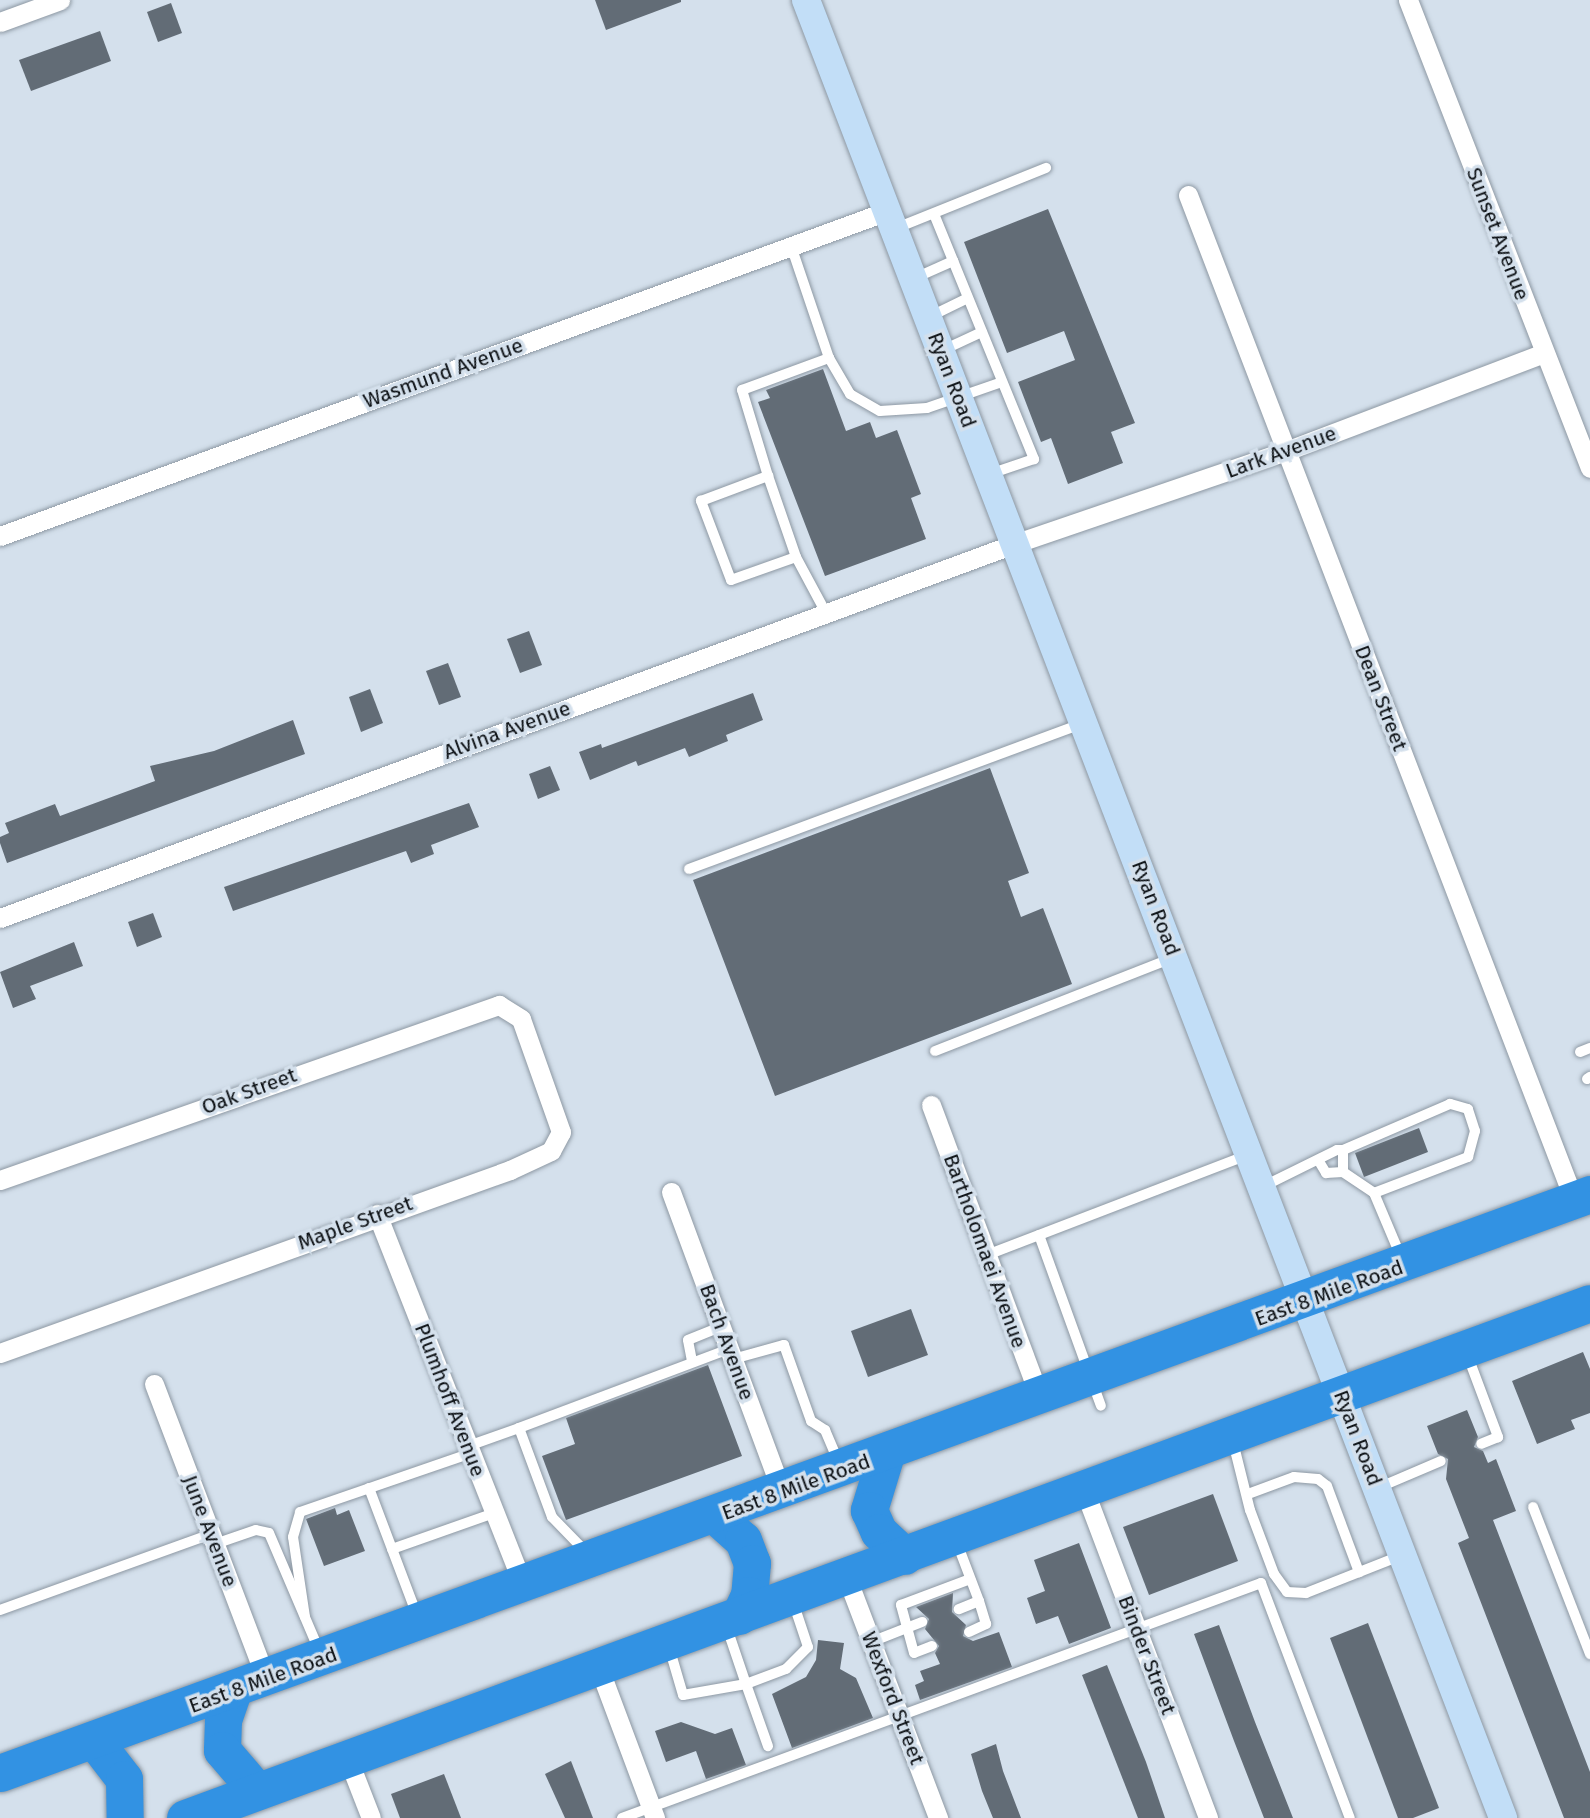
<!DOCTYPE html>
<html>
<head>
<meta charset="utf-8">
<style>
  body { margin:0 }
  #map { position:relative; width:1590px; height:1818px; overflow:hidden; background:#d4e0ec; font-family:"Fira Sans",sans-serif }
  div>[style] { position:absolute }
  .building>* { inset:0; background:#626c76 }
  .roads { filter:drop-shadow(0 0 2px #8d98a3) drop-shadow(0 0 2px #8d98a3) }
  .lane>* { height:10px; margin:-5px; padding:0 5px; transform-origin:5px; border-radius:5px; background:#fff }
  .street>* { height:19px; margin:-9.5px; padding:0 9.5px; transform-origin:9.5px; border-radius:9.5px; background:#fff }
  .secondary>* { height:28px; margin:-14px; padding:0 14px; transform-origin:14px; border-radius:14px; background:#c2def7 }
  .highway>* { height:37px; margin:-18.5px; padding:0 18.5px; transform-origin:18.5px; border-radius:18.5px; background:#3292e3 }
  span { translate:-50% -50%; white-space:nowrap; text-align:center; line-height:1.15; -webkit-text-stroke:7px #d4e0ec; paint-order:stroke }
  .street-label { font-size:21px; color:#0b0f13 }
</style>
</head>
<body>
<div id="map">
  <div class="building">
    <div style="clip-path:polygon(595px 0,681px 0,681px 2px,606px 30px)"></div>
    <div style="clip-path:polygon(171px 3px,182px 33px,158px 42px,147px 12px)"></div>
    <div style="clip-path:polygon(100px 31px,111px 61px,31px 91px,19px 60px)"></div>
    <div style="clip-path:polygon(1048px 209px,1135px 423px,1111px 432px,1123px 463px,1068px 484px,1051px 438px,1041px 442px,1018px 382px,1075px 360px,1064px 331px,1007px 353px,964px 242px)"></div>
    <div style="clip-path:polygon(823px 369px,846px 431px,870px 422px,876px 438px,897px 430px,921px 494px,911px 498px,926px 539px,825px 576px,758px 402px,770px 398px,766px 390px)"></div>
    <div style="clip-path:polygon(529px 631px,542px 665px,520px 673px,507px 639px)"></div>
    <div style="clip-path:polygon(448px 663px,461px 697px,439px 705px,426px 671px)"></div>
    <div style="clip-path:polygon(370px 689px,383px 723px,361px 732px,349px 697px)"></div>
    <div style="clip-path:polygon(753px 693px,763px 720px,726px 735px,728px 741px,689px 757px,685px 748px,638px 766px,636px 761px,590px 780px,579px 752px,601px 744px,602px 748px)"></div>
    <div style="clip-path:polygon(293px 720px,305px 754px,7px 863px,0 843px,0 837px,9px 833px,5px 823px,55px 804px,60px 816px,155px 781px,150px 766px,214px 751px)"></div>
    <div style="clip-path:polygon(550px 766px,560px 790px,538px 799px,529px 774px)"></div>
    <div style="clip-path:polygon(990px 768px,1029px 873px,1008px 881px,1021px 917px,1043px 908px,1072px 984px,775px 1096px,693px 880px)"></div>
    <div style="clip-path:polygon(469px 803px,479px 827px,431px 845px,434px 854px,411px 863px,406px 851px,233px 911px,224px 887px)"></div>
    <div style="clip-path:polygon(153px 913px,162px 937px,137px 947px,128px 922px)"></div>
    <div style="clip-path:polygon(74px 942px,83px 966px,30px 986px,36px 999px,13px 1008px,0 972px)"></div>
    <div style="clip-path:polygon(1419px 1128px,1428px 1152px,1364px 1177px,1355px 1153px)"></div>
    <div style="clip-path:polygon(911px 1309px,928px 1355px,868px 1377px,851px 1331px)"></div>
    <div style="clip-path:polygon(1583px 1352px,1590px 1369px,1590px 1413px,1571px 1420px,1575px 1429px,1537px 1444px,1512px 1381px)"></div>
    <div style="clip-path:polygon(708px 1365px,742px 1456px,566px 1520px,542px 1456px,575px 1444px,566px 1418px)"></div>
    <div style="clip-path:polygon(1467px 1410px,1478px 1437px,1474px 1447px,1483px 1451px,1488px 1463px,1496px 1459px,1516px 1511px,1493px 1520px,1590px 1772px,1590px 1818px,1564px 1818px,1458px 1543px,1469px 1538px,1446px 1479px,1448px 1459px,1438px 1454px,1427px 1426px)"></div>
    <div style="clip-path:polygon(1213px 1494px,1238px 1561px,1149px 1595px,1123px 1527px)"></div>
    <div style="clip-path:polygon(335px 1508px,337px 1515px,349px 1510px,365px 1551px,324px 1566px,306px 1519px)"></div>
    <div style="clip-path:polygon(1079px 1543px,1111px 1628px,1069px 1644px,1058px 1616px,1036px 1624px,1027px 1598px,1045px 1591px,1034px 1560px)"></div>
    <div style="clip-path:polygon(953px 1593px,952px 1612px,966px 1625px,963px 1636px,973px 1641px,999px 1632px,1012px 1667px,920px 1700px,915px 1685px,924px 1681px,920px 1671px,940px 1664px,935px 1653px,939px 1646px,925px 1629px,929px 1619px,916px 1607px)"></div>
    <div style="clip-path:polygon(1368px 1623px,1439px 1808px,1413px 1818px,1398px 1818px,1330px 1638px)"></div>
    <div style="clip-path:polygon(1219px 1625px,1255px 1722px,1293px 1818px,1264px 1818px,1234px 1741px,1194px 1634px)"></div>
    <div style="clip-path:polygon(818px 1640px,844px 1643px,840px 1669px,856px 1678px,873px 1718px,792px 1748px,772px 1694px,806px 1677px,816px 1660px)"></div>
    <div style="clip-path:polygon(1107px 1665px,1146px 1762px,1165px 1818px,1138px 1818px,1082px 1675px)"></div>
    <div style="clip-path:polygon(681px 1722px,715px 1734px,732px 1728px,746px 1765px,706px 1779px,696px 1751px,666px 1762px,655px 1731px)"></div>
    <div style="clip-path:polygon(996px 1744px,1003px 1771px,1021px 1818px,993px 1818px,982px 1791px,971px 1754px)"></div>
    <div style="clip-path:polygon(571px 1761px,593px 1818px,565px 1818px,545px 1774px)"></div>
    <div style="clip-path:polygon(444px 1774px,461px 1818px,400px 1818px,391px 1794px)"></div>
  </div>
  <div class="roads">
    <div class="lane">
      <div style="left:934px;top:214px;width:265px;rotate:67.8deg"></div>
      <div style="left:1034px;top:459px;width:46px;rotate:161.2deg"></div>
      <div style="left:894px;top:229px;width:164px;rotate:-21.9deg"></div>
      <div style="left:915px;top:278px;width:42px;rotate:-24.1deg"></div>
      <div style="left:931px;top:316px;width:41px;rotate:-25.9deg"></div>
      <div style="left:941px;top:351px;width:45px;rotate:-24.9deg"></div>
      <div style="left:829px;top:358px;width:42px;rotate:59.7deg"></div>
      <div style="left:850px;top:394px;width:34px;rotate:30deg"></div>
      <div style="left:880px;top:411px;width:47px;rotate:-3.7deg"></div>
      <div style="left:927px;top:408px;width:79px;rotate:-19.1deg"></div>
      <div style="left:768px;top:476px;width:90px;rotate:-106.8deg"></div>
      <div style="left:742px;top:390px;width:93px;rotate:-20.2deg"></div>
      <div style="left:829px;top:358px;width:118px;rotate:-108.7deg"></div>
      <div style="left:796px;top:557px;width:69px;rotate:160.5deg"></div>
      <div style="left:731px;top:580px;width:85px;rotate:-110.8deg"></div>
      <div style="left:701px;top:501px;width:72px;rotate:-20.5deg"></div>
      <div style="left:768px;top:476px;width:86px;rotate:70.9deg"></div>
      <div style="left:796px;top:557px;width:64px;rotate:61.8deg"></div>
      <div style="left:689px;top:869px;width:418px;rotate:-20.3deg"></div>
      <div style="left:935px;top:1051px;width:255px;rotate:-21.4deg"></div>
      <div style="left:1580px;top:1052px;width:11px;rotate:-22deg"></div>
      <div style="left:1587px;top:1079px;width:4px;rotate:-34deg"></div>
      <div style="left:1320px;top:1163px;width:12px;rotate:59deg"></div>
      <div style="left:1326px;top:1173px;width:17px;rotate:-3deg"></div>
      <div style="left:1343px;top:1172px;width:37px;rotate:34deg"></div>
      <div style="left:1374px;top:1193px;width:101px;rotate:-21deg"></div>
      <div style="left:1468px;top:1157px;width:27px;rotate:-75deg"></div>
      <div style="left:1475px;top:1131px;width:23px;rotate:-108deg"></div>
      <div style="left:1468px;top:1109px;width:19px;rotate:-164deg"></div>
      <div style="left:1450px;top:1104px;width:116px;rotate:156.7deg"></div>
      <div style="left:1264px;top:1186px;width:81px;rotate:-26.3deg"></div>
      <div style="left:1337px;top:1150px;width:6px"></div>
      <div style="left:1343px;top:1150px;width:22px;rotate:90deg"></div>
      <div style="left:1374px;top:1193px;width:69px;rotate:67.1deg"></div>
      <div style="left:1039px;top:1235px;width:144px;rotate:70.1deg"></div>
      <div style="left:987px;top:1255px;width:280px;rotate:-21deg"></div>
      <div style="left:1467px;top:1354px;width:89px;rotate:69.5deg"></div>
      <div style="left:1498px;top:1437px;width:18px;rotate:158deg"></div>
      <div style="left:733px;top:1359px;width:53px;rotate:-15.4deg"></div>
      <div style="left:784px;top:1345px;width:81px;rotate:70.4deg"></div>
      <div style="left:811px;top:1421px;width:17px;rotate:33deg"></div>
      <div style="left:825px;top:1430px;width:34px;rotate:67deg"></div>
      <div style="left:692px;top:1361px;width:21px;rotate:-101deg"></div>
      <div style="left:688px;top:1340px;width:35px;rotate:-22deg"></div>
      <div style="left:1093px;top:1384px;width:23px;rotate:70deg"></div>
      <div style="left:1233px;top:1442px;width:70px;rotate:76deg"></div>
      <div style="left:1250px;top:1510px;width:68px;rotate:69.4deg"></div>
      <div style="left:1274px;top:1574px;width:22px;rotate:54deg"></div>
      <div style="left:1287px;top:1592px;width:19px;rotate:3deg"></div>
      <div style="left:1306px;top:1593px;width:101px;rotate:-21.5deg"></div>
      <div style="left:468px;top:1446px;width:54px;rotate:-19.4deg"></div>
      <div style="left:1380px;top:1487px;width:66px;rotate:-23.1deg"></div>
      <div style="left:369px;top:1488px;width:136px;rotate:69.3deg"></div>
      <div style="left:1248px;top:1494px;width:49px;rotate:-20.3deg"></div>
      <div style="left:1294px;top:1477px;width:24px;rotate:5deg"></div>
      <div style="left:1318px;top:1479px;width:11px;rotate:38deg"></div>
      <div style="left:1327px;top:1486px;width:92px;rotate:69.6deg"></div>
      <div style="left:1533px;top:1507px;width:158px;rotate:68.8deg"></div>
      <div style="left:957px;top:1543px;width:62px;rotate:69.2deg"></div>
      <div style="left:979px;top:1601px;width:22px;rotate:158deg"></div>
      <div style="left:215px;top:1544px;width:43px;rotate:-18.9deg"></div>
      <div style="left:256px;top:1530px;width:13px;rotate:13deg"></div>
      <div style="left:269px;top:1533px;width:127px;rotate:66.9deg"></div>
      <div style="left:392px;top:1549px;width:108px;rotate:-19.4deg"></div>
      <div style="left:586px;top:1552px;width:49px;rotate:-134.2deg"></div>
      <div style="left:552px;top:1517px;width:95px;rotate:-110.3deg"></div>
      <div style="left:519px;top:1428px;width:224px;rotate:-20.6deg"></div>
      <div style="left:0;top:1610px;width:224px;rotate:-19.8deg"></div>
      <div style="left:305px;top:1617px;width:81px;rotate:-98.5deg"></div>
      <div style="left:293px;top:1537px;width:26px;rotate:-74deg"></div>
      <div style="left:300px;top:1512px;width:181px;rotate:-19deg"></div>
      <div style="left:727px;top:1628px;width:59px;rotate:71.3deg"></div>
      <div style="left:746px;top:1684px;width:43px;rotate:-20.6deg"></div>
      <div style="left:786px;top:1669px;width:31px;rotate:-45deg"></div>
      <div style="left:808px;top:1647px;width:47px;rotate:-108.4deg"></div>
      <div style="left:969px;top:1632px;width:19px;rotate:-25deg"></div>
      <div style="left:986px;top:1624px;width:24px;rotate:-107deg"></div>
      <div style="left:871px;top:1642px;width:55px;rotate:-21.4deg"></div>
      <div style="left:932px;top:1646px;width:19px;rotate:159deg"></div>
      <div style="left:914px;top:1653px;width:50px;rotate:-105.2deg"></div>
      <div style="left:901px;top:1605px;width:74px;rotate:-20.6deg"></div>
      <div style="left:669px;top:1647px;width:50px;rotate:73.7deg"></div>
      <div style="left:683px;top:1695px;width:64px;rotate:-9.9deg"></div>
      <div style="left:746px;top:1684px;width:66px;rotate:70.5deg"></div>
      <div style="left:622px;top:1818px;width:681px;rotate:-20.19deg"></div>
      <div style="left:1261px;top:1583px;width:251px;rotate:69.3deg"></div>
    </div>
    <div class="street">
      <div style="left:1408px;top:0;width:502px;rotate:68.75deg"></div>
      <div style="left:0;top:22px;width:64px;rotate:-20.1deg"></div>
      <div style="left:1188px;top:195px;width:1077px;rotate:68.99deg"></div>
      <div style="left:0;top:536px;width:945px;rotate:-20.12deg"></div>
      <div style="left:0;top:918px;width:1081px;rotate:-20.25deg"></div>
      <div style="left:1014px;top:544px;width:287px;rotate:-18.9deg"></div>
      <div style="left:1286px;top:451px;width:276px;rotate:-20.8deg"></div>
      <div style="left:931px;top:1105px;width:313px;rotate:69.6deg"></div>
      <div style="left:0;top:1180px;width:529px;rotate:-19.33deg"></div>
      <div style="left:499px;top:1005px;width:26px;rotate:32deg"></div>
      <div style="left:521px;top:1019px;width:120px;rotate:70.5deg"></div>
      <div style="left:561px;top:1132px;width:21px;rotate:118deg"></div>
      <div style="left:551px;top:1151px;width:45px;rotate:155.1deg"></div>
      <div style="left:510px;top:1170px;width:542px;rotate:160.26deg"></div>
      <div style="left:671px;top:1192px;width:320px;rotate:69.7deg"></div>
      <div style="left:377px;top:1214px;width:399px;rotate:68.5deg"></div>
      <div style="left:154px;top:1384px;width:316px;rotate:69.2deg"></div>
      <div style="left:1085px;top:1492px;width:348px;rotate:69.3deg"></div>
      <div style="left:847px;top:1578px;width:257px;rotate:69.2deg"></div>
      <div style="left:599px;top:1668px;width:160px;rotate:69.5deg"></div>
      <div style="left:348px;top:1759px;width:63px;rotate:68.7deg"></div>
    </div>
    <div class="secondary">
      <div style="left:806px;top:0;width:1947px;rotate:69.02deg"></div>
    </div>
    <div class="highway">
      <div style="left:886px;top:1454px;width:59px;rotate:106.9deg"></div>
      <div style="left:869px;top:1510px;width:24px;rotate:66deg"></div>
      <div style="left:879px;top:1532px;width:35px;rotate:43deg"></div>
      <div style="left:716px;top:1516px;width:36px;rotate:42deg"></div>
      <div style="left:743px;top:1540px;width:25px;rotate:69deg"></div>
      <div style="left:752px;top:1563px;width:32px;rotate:95deg"></div>
      <div style="left:749px;top:1595px;width:23px;rotate:115deg"></div>
      <div style="left:233px;top:1691px;width:31px;rotate:109deg"></div>
      <div style="left:223px;top:1720px;width:30px;rotate:92deg"></div>
      <div style="left:222px;top:1750px;width:54px;rotate:49.5deg"></div>
      <div style="left:94px;top:1740px;width:49px;rotate:52.4deg"></div>
      <div style="left:124px;top:1779px;width:39px;rotate:89deg"></div>
      <div style="left:0;top:1773px;width:1692px;rotate:-20.01deg"></div>
      <div style="left:185px;top:1818px;width:1496px;rotate:-20.13deg"></div>
    </div>
  </div>
  <div class="street-label">
    <span style="left:1498px;top:234px;rotate:69deg">Sunset Avenue</span>
    <span style="left:443px;top:373px;rotate:-20deg">Wasmund Avenue</span>
    <span style="left:952px;top:380px;rotate:69deg">Ryan Road</span>
    <span style="left:1281px;top:452px;rotate:-20deg">Lark Avenue</span>
    <span style="left:1381px;top:698px;rotate:69deg">Dean Street</span>
    <span style="left:507px;top:730px;rotate:-20deg">Alvina Avenue</span>
    <span style="left:1156px;top:908px;rotate:69deg">Ryan Road</span>
    <span style="left:249px;top:1091px;rotate:-20deg">Oak Street</span>
    <span style="left:355px;top:1223px;rotate:-20deg">Maple Street</span>
    <span style="left:985px;top:1251px;rotate:70deg">Bartholomaei Avenue</span>
    <span style="left:1329px;top:1293px;rotate:-20deg">East 8 Mile Road</span>
    <span style="left:727px;top:1342px;rotate:70deg">Bach Avenue</span>
    <span style="left:450px;top:1400px;rotate:69deg">Plumhoff Avenue</span>
    <span style="left:1358px;top:1438px;rotate:69deg">Ryan Road</span>
    <span style="left:796px;top:1487px;rotate:-20deg">East 8 Mile Road</span>
    <span style="left:210px;top:1531px;rotate:69deg">June Avenue</span>
    <span style="left:1147px;top:1655px;rotate:69deg">Binder Street</span>
    <span style="left:263px;top:1680px;rotate:-20deg">East 8 Mile Road</span>
    <span style="left:893px;top:1698px;rotate:69deg">Wexford Street</span>
  </div>
</div>
</body>
</html>
